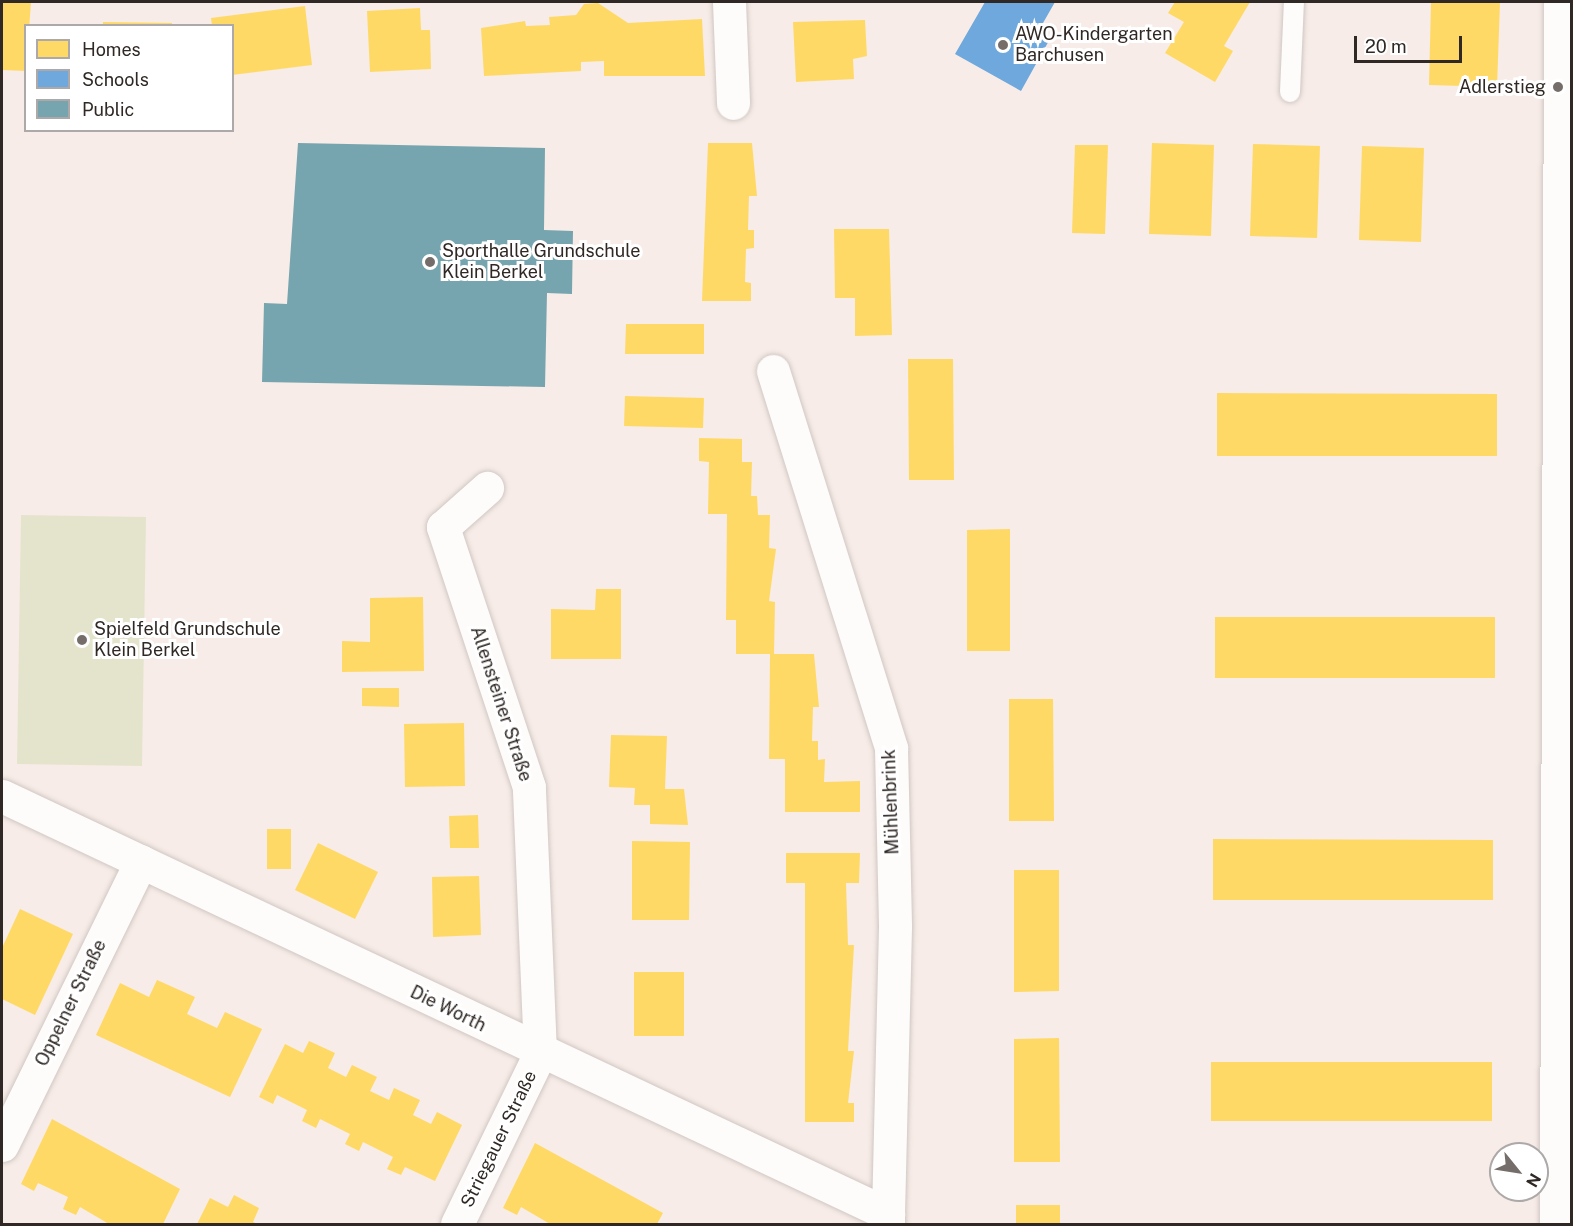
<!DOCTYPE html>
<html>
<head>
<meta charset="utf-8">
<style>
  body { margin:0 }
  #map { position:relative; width:1573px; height:1226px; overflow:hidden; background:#f7ece7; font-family:"Public Sans",sans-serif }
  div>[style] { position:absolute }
  .green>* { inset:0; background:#e4e4cd }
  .homes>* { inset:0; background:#ffd966 }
  .schools>* { inset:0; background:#6fa8dc }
  .public>* { inset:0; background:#76a5af }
  .roads { filter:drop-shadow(0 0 2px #d0c7c3) drop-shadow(0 0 2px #d0c7c3) }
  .lane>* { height:20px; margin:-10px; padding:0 10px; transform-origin:10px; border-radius:10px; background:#fefcfb }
  .street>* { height:33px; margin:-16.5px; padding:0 16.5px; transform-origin:16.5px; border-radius:16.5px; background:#fefcfb }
  .secondary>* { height:33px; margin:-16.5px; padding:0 16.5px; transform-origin:16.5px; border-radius:16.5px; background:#fefcfb }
  .dots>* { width:16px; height:16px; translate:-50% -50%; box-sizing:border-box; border:3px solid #fff; border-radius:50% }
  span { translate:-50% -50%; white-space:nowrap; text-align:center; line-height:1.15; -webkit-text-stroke:6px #fff; paint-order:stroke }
  .poi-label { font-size:18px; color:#2f2825 }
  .left { translate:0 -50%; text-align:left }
  .right { translate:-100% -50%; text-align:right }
  .street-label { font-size:18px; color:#2f2825 }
  .frame { position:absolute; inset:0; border:3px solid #2f2825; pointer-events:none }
  .legend { position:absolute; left:24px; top:24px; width:210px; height:108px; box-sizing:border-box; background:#fff; border:2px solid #aca9a8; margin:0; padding:8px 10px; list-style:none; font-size:18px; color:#2f2825 }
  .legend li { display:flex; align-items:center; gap:12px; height:30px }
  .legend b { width:30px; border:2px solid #aca9a8 }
  .north { position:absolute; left:1489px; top:1142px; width:60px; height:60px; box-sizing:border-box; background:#fff; border:2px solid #aca9a8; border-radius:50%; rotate:120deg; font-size:16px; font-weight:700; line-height:24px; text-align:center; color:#2f2825 }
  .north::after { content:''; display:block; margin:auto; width:21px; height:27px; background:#756d69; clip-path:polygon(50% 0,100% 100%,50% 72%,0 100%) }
  .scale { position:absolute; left:1354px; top:36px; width:108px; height:27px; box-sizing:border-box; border:3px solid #2f2825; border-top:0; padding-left:8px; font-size:18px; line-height:21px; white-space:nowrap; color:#2f2825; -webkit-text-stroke:4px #fff; paint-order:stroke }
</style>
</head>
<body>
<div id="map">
  <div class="green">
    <div style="clip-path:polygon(21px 515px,146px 517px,142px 766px,17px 764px)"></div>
  </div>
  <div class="homes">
    <div style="clip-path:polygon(2px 2px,31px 2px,26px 71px,2px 70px)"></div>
    <div style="clip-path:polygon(1175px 2px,1250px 2px,1224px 46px,1233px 51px,1215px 82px,1165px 53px,1184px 22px,1168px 13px)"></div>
    <div style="clip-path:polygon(1431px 2px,1500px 2px,1497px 87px,1429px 85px)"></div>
    <div style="clip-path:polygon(598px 3px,628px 23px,702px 19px,705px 76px,604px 76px,604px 61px,581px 62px,581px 71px,484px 76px,481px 28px,525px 21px,526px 26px,550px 25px,549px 17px,576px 15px,584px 4px)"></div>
    <div style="clip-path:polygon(305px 6px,312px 65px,232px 75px,232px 26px,212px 26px,211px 18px)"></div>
    <div style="clip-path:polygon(420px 8px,421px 30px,430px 30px,431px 69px,370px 72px,367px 11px)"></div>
    <div style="clip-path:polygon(865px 20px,867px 56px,853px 59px,854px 79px,796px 82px,793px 22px)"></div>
    <div style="clip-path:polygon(103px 22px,172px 23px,172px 26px,103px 26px)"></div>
    <div style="clip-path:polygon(708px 143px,752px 143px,757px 196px,749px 196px,748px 230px,754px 230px,754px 248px,746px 249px,745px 282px,751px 283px,751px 301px,702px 301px)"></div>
    <div style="clip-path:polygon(1152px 143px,1214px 145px,1211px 236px,1149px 234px)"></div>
    <div style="clip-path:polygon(1253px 144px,1320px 146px,1317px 238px,1250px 236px)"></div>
    <div style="clip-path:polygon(1075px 145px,1108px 145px,1105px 234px,1072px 233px)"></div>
    <div style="clip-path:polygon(1362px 146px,1424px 148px,1421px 242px,1359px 240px)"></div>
    <div style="clip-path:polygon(834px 229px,889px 229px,892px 335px,855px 336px,855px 298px,835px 298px)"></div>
    <div style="clip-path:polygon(626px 324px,704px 324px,704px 354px,625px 354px)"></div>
    <div style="clip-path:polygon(908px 359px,953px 359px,954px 480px,909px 480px)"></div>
    <div style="clip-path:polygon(1217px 393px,1497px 394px,1497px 456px,1217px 456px)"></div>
    <div style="clip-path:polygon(625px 396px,704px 398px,703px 428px,624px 426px)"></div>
    <div style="clip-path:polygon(699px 438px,742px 439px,742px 462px,752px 462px,751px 496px,757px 496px,758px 515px,770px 515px,769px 548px,776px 549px,769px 601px,775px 602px,774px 654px,814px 654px,819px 707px,813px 707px,812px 741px,818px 741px,818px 760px,825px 759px,824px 782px,860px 781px,860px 812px,785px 812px,785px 759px,769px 759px,770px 654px,736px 654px,736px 620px,726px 620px,727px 514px,708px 514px,709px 462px,699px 461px)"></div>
    <div style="clip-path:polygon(1010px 529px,1010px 651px,967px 651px,967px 530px)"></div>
    <div style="clip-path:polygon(596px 589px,621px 589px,621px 659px,551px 659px,551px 609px,595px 610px)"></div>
    <div style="clip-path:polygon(423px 597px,424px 671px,342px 672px,342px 641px,370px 642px,370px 598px)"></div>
    <div style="clip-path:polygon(1215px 617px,1495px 617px,1495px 678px,1215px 678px)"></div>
    <div style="clip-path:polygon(362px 688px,399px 688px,399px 707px,362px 706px)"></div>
    <div style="clip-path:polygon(1009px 699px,1053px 699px,1054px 821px,1009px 821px)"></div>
    <div style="clip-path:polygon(464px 723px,465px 786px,405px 787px,404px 724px)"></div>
    <div style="clip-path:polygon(611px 735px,667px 736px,665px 789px,684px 789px,688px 825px,650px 824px,650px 805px,634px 805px,635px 788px,609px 787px)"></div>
    <div style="clip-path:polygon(478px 815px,479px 848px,450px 848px,449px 816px)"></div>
    <div style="clip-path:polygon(267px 829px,291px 829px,291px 869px,267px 869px)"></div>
    <div style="clip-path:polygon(1213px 839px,1493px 840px,1493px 900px,1213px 900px)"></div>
    <div style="clip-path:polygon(632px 841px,690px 842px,689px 920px,632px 920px)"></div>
    <div style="clip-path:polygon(318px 843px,378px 872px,355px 919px,295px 890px)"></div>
    <div style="clip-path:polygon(786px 853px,860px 853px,859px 883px,846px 883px,848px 945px,854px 945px,848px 1051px,854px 1051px,848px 1103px,854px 1103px,854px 1122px,805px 1122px,805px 883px,786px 883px)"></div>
    <div style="clip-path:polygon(1014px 870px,1059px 870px,1059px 991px,1014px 992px)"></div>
    <div style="clip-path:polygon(479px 876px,481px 935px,433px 937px,432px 877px)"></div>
    <div style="clip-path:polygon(20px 909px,73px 934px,35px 1015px,2px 999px,2px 948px)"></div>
    <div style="clip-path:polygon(634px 972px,684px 972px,684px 1036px,634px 1036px)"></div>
    <div style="clip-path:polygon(157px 980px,195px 997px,187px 1014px,217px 1028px,225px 1012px,262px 1029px,230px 1097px,96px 1035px,120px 983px,149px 997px)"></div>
    <div style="clip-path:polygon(1059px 1038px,1060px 1162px,1014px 1162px,1014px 1039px)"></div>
    <div style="clip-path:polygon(309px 1041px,335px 1053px,328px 1068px,346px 1077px,352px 1065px,377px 1077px,370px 1091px,389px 1100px,394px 1088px,420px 1100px,413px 1115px,431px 1124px,437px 1112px,462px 1125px,435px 1181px,405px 1167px,401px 1175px,387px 1169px,393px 1157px,363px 1142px,359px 1151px,345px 1144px,350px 1134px,320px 1119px,316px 1128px,302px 1121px,307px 1110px,277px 1095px,273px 1104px,259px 1097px,285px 1044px,303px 1053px)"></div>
    <div style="clip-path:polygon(1211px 1062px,1492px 1062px,1492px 1121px,1211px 1121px)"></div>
    <div style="clip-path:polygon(52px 1119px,180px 1189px,163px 1224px,109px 1224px,80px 1207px,76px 1215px,63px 1209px,68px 1197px,38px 1183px,34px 1191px,21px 1184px)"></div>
    <div style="clip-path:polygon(535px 1143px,663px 1213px,657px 1224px,550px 1224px,521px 1207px,517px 1215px,503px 1208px)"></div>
    <div style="clip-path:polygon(234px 1195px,259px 1208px,253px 1222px,258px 1224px,197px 1224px,210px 1198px,228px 1207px)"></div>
    <div style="clip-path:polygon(1016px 1205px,1060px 1205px,1060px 1224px,1016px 1224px)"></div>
  </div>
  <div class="schools">
    <div style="clip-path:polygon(985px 2px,1064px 2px,1055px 2px,1039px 30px,1051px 37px,1021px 91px,955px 54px)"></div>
  </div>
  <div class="public">
    <div style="clip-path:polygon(298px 143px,545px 148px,544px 230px,573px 231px,572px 294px,547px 293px,545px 387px,262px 382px,264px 303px,287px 304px)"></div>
  </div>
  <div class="roads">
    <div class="lane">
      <div style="left:1290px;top:92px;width:90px;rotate:-87.5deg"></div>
    </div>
    <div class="street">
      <div style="left:729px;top:2px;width:101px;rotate:87.7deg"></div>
      <div style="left:773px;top:371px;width:395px;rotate:72.6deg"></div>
      <div style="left:891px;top:748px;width:179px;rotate:88.7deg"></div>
      <div style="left:895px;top:927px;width:287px;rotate:91.4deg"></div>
      <div style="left:2px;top:796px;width:980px;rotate:25.26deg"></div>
      <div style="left:888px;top:1214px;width:10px;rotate:90deg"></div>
      <div style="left:2px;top:1145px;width:316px;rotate:-63.9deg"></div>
      <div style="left:457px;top:1224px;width:190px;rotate:-64.1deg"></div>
      <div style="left:540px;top:1053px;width:266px;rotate:-92.4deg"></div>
      <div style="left:529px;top:787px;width:274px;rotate:-108.3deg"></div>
      <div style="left:443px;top:527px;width:59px;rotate:-41.6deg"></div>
    </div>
    <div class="secondary">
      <div style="left:1556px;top:1224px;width:1222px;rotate:-89.81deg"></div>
    </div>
  </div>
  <div class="dots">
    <div style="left:1003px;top:45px;background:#756d69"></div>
    <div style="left:1558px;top:87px;background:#756d69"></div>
    <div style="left:430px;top:262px;background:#756d69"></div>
    <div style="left:82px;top:640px;background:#756d69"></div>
  </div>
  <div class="poi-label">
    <span class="left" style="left:1015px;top:45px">AWO-Kindergarten<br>Barchusen</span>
    <span class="right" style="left:1546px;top:87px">Adlerstieg</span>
    <span class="left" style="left:442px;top:262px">Sporthalle Grundschule<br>Klein Berkel</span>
    <span class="left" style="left:94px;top:640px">Spielfeld Grundschule<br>Klein Berkel</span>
  </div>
  <div class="street-label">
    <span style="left:501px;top:704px;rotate:72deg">Allensteiner Straße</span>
    <span style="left:891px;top:802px;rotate:-92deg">Mühlenbrink</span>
    <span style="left:71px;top:1003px;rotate:-64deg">Oppelner Straße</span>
    <span style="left:448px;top:1009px;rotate:26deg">Die Worth</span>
    <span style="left:499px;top:1139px;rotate:-64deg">Striegauer Straße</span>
  </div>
  <div class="frame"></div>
  <ul class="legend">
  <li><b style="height:16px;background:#ffd966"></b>Homes</li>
  <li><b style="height:16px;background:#6fa8dc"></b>Schools</li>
  <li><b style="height:16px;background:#76a5af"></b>Public</li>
  </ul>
  <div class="north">N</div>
  <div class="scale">20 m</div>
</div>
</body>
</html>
